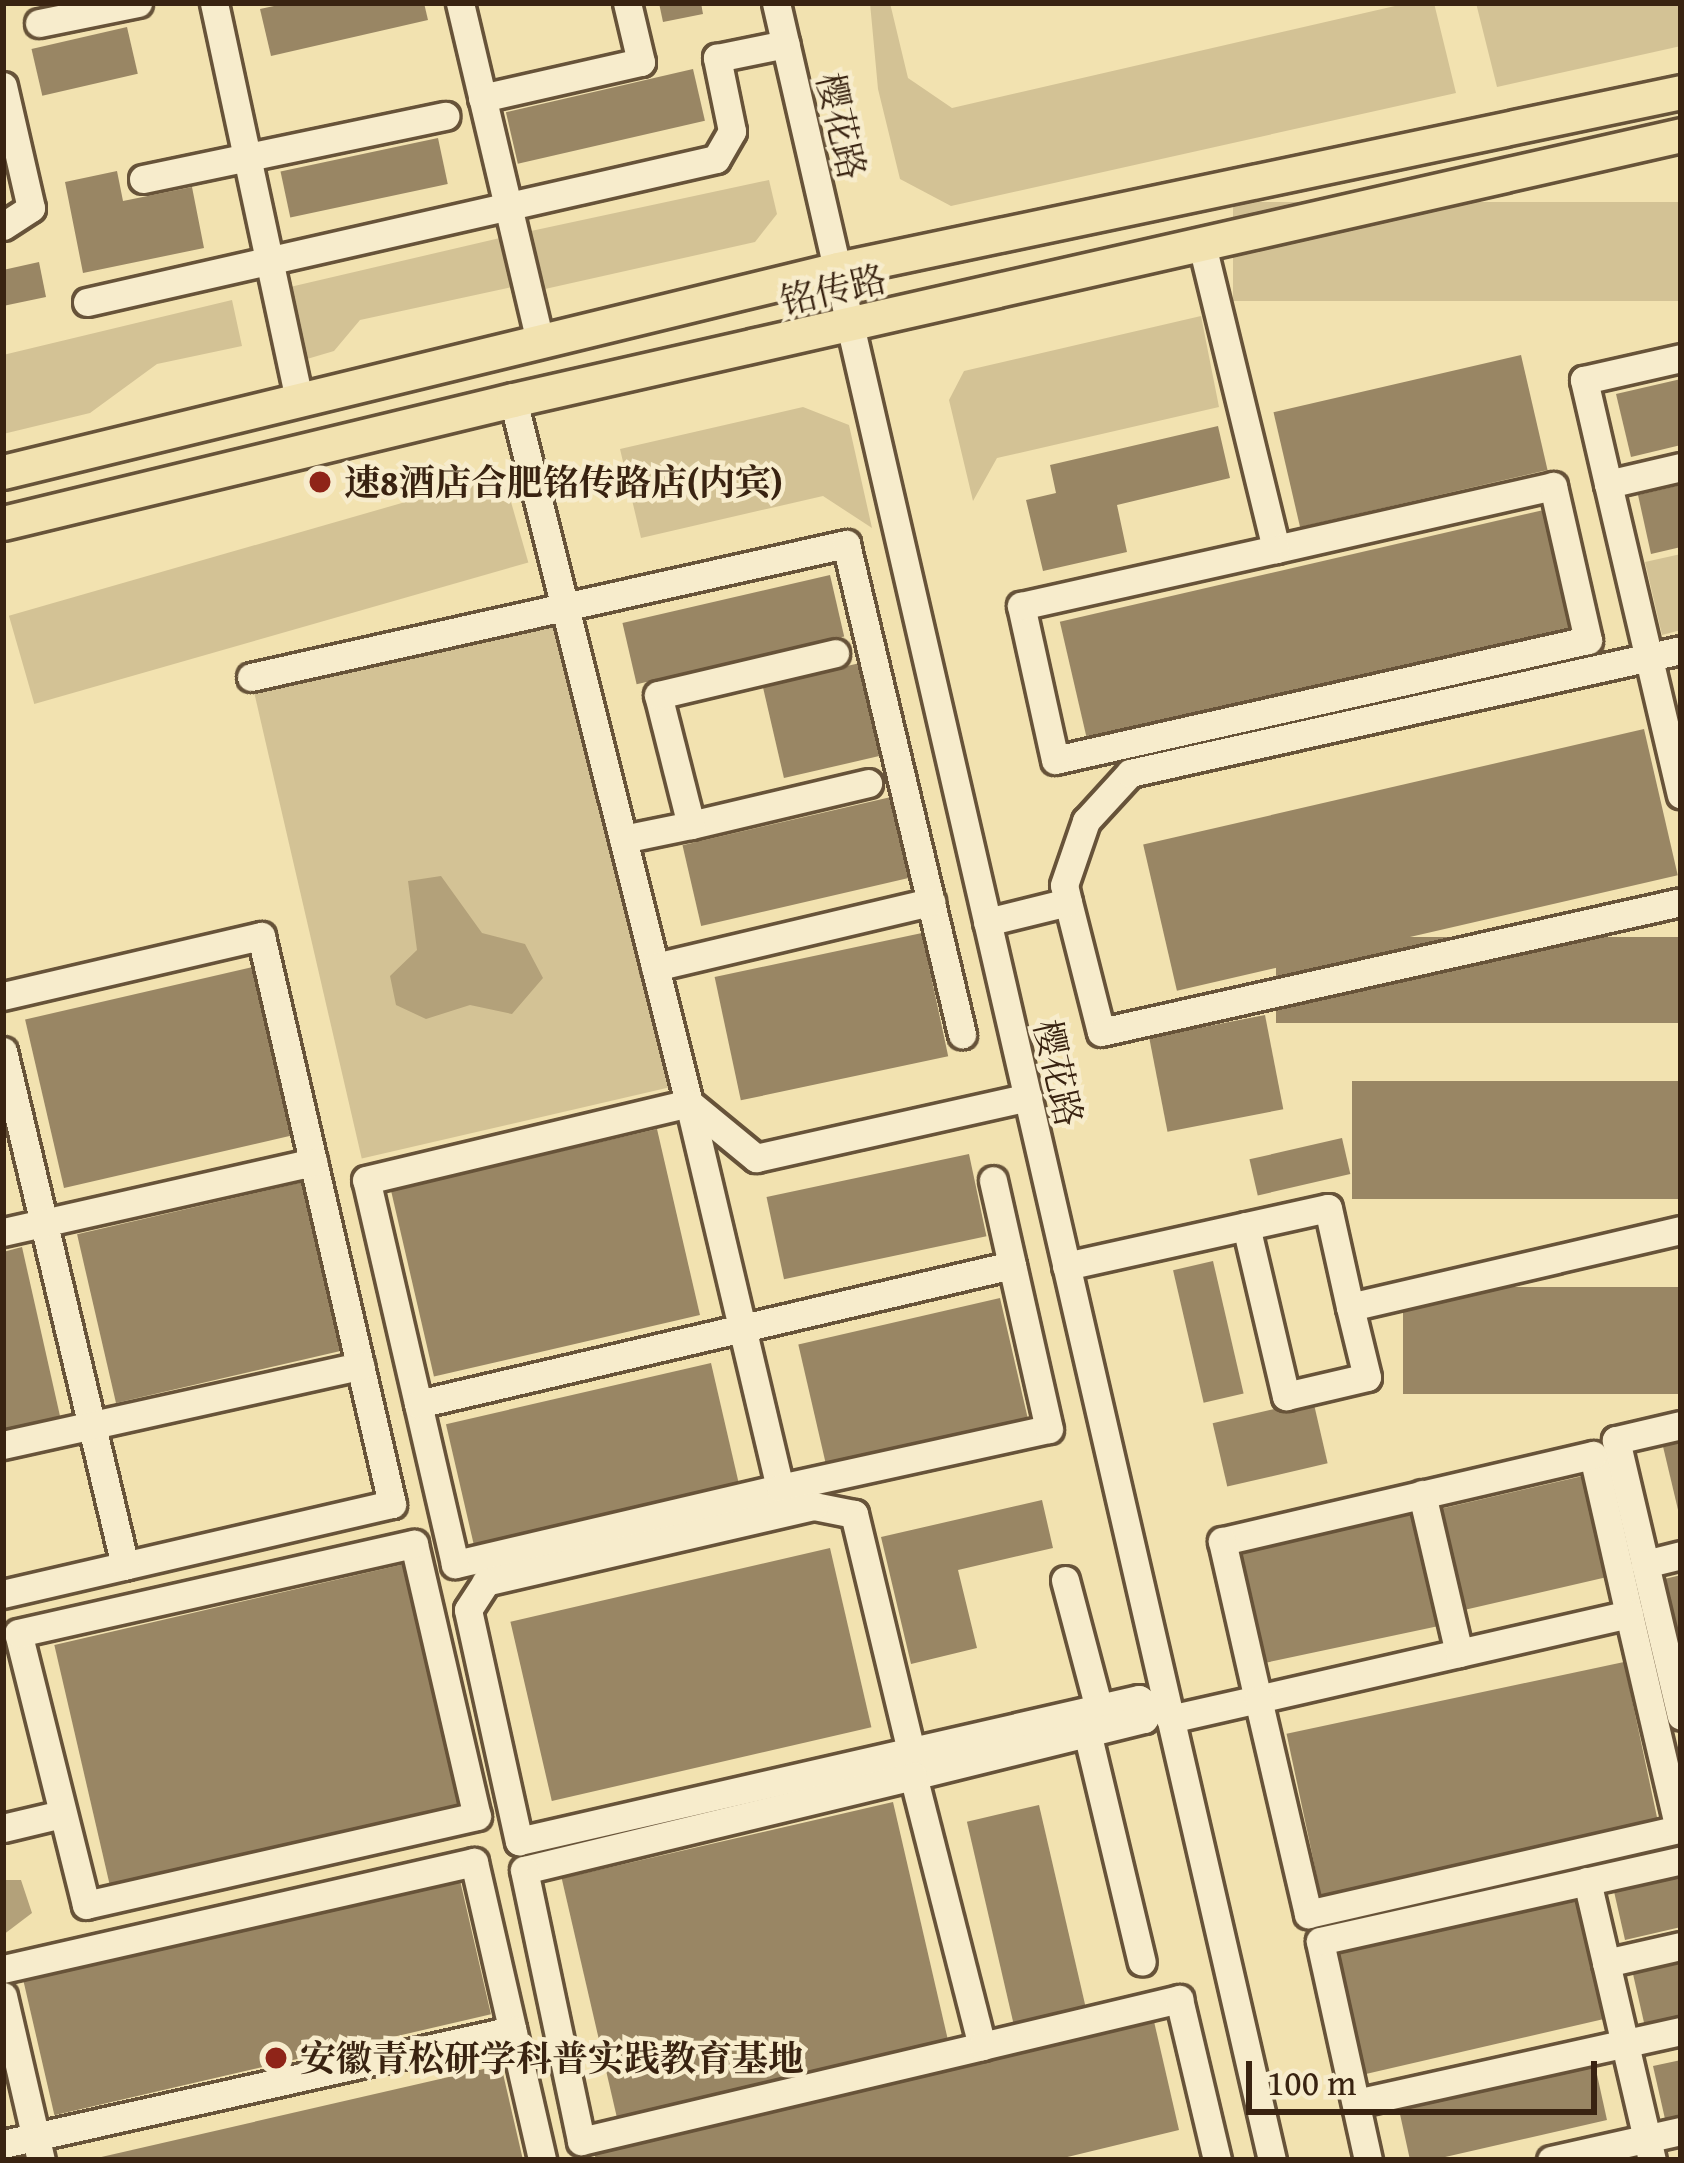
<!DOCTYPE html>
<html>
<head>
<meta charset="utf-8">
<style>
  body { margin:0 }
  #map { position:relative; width:1684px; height:2163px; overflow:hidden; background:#f2e2b0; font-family:"Gentium Book Plus","Noto Serif SC",serif }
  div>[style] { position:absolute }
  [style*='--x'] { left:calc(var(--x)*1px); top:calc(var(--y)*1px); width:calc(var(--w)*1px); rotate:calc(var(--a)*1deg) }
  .green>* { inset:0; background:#d3c295; transform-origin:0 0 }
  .water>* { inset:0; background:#b3a17a }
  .building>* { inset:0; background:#998664; transform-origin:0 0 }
  .roads { filter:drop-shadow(3px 0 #675339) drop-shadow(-3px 0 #675339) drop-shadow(0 3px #675339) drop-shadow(0 -3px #675339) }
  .minor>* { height:27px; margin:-13.5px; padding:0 13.5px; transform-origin:13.5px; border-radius:13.5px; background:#f7eccc }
  .major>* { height:33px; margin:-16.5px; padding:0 16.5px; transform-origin:16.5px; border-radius:16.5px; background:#f2e2b0 }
  .dots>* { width:33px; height:33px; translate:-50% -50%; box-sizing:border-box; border:6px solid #f7eccc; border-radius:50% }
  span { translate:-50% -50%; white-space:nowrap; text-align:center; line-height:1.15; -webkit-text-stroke:9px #f7eccc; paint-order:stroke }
  .street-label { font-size:36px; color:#392311 }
  .poi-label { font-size:36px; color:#392311; font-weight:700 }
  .left { translate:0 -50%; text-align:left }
  .frame { position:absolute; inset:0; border:6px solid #392311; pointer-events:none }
  .scale { position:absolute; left:1246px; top:2061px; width:351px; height:54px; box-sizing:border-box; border:6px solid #392311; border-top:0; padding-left:15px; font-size:36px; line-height:42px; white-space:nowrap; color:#392311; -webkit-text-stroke:9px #f7eccc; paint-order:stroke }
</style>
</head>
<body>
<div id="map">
  <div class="green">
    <div style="clip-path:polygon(870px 3px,890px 3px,908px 78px,952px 108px,1408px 3px,1434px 3px,1456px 93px,951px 206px,900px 179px,878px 89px)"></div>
    <div style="clip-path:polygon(1476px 3px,1681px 3px,1681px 46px,1497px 87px)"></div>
    <div style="clip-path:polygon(769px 180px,777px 214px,755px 242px,545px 289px,531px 231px)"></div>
    <div style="left:1681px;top:202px;width:99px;height:448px;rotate:90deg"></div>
    <div style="clip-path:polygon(500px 238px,512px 287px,360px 320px,334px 351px,307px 359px,290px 287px)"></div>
    <div style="clip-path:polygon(232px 300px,242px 346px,157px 364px,90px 413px,3px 434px,3px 355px)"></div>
    <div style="clip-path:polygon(1201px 316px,1219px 407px,997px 458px,973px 501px,949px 400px,964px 371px)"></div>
    <div style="clip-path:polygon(803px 407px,849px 425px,872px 528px,823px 496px,641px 538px,620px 449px)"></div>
    <div style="left:503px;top:474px;width:92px;height:514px;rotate:74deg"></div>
    <div style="clip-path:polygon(1681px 554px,1681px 630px,1662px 635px,1645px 562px)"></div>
    <div style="left:560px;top:617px;width:483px;height:315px;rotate:77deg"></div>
  </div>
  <div class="water">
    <div style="clip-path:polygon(441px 876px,482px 933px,525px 944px,543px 978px,512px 1014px,470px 1005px,426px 1019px,396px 1005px,390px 976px,417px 950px,408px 881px)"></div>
    <div style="clip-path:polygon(3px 1880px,21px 1880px,32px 1913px,3px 1935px)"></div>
  </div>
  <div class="building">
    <div style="clip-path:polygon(288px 3px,424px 3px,428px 20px,271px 56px,260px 9px)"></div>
    <div style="clip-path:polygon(659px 3px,701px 3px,703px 14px,663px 22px)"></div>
    <div style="left:127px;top:27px;width:48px;height:98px;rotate:77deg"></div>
    <div style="left:693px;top:69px;width:53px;height:192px;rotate:77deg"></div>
    <div style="left:438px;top:138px;width:47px;height:161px;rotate:78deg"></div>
    <div style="clip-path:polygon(117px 171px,123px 201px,192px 187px,204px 248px,83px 273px,65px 182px)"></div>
    <div style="clip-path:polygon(39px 262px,46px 297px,3px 306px,3px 270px)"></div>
    <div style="left:1521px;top:355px;width:118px;height:254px;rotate:77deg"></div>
    <div style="clip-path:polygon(1681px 379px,1681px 445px,1631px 457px,1616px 394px)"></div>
    <div style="clip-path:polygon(1218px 426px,1230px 478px,1117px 505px,1127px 552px,1043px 571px,1026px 500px,1056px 493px,1050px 465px)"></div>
    <div style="clip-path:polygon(1681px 485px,1681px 547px,1651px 554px,1638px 495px)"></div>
    <div style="left:1548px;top:509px;width:127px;height:501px;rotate:77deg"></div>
    <div style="left:830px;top:575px;width:63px;height:213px;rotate:77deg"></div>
    <div style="left:860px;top:663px;width:95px;height:100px;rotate:77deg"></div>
    <div style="left:1644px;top:729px;width:150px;height:514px;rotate:77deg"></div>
    <div style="left:891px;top:797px;width:83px;height:214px;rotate:77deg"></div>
    <div style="left:922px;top:933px;width:126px;height:212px;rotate:78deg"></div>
    <div style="left:1681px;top:937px;width:86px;height:405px;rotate:90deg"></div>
    <div style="left:257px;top:966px;width:173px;height:238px;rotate:77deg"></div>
    <div style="left:1265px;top:1015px;width:96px;height:118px;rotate:79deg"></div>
    <div style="left:1681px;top:1081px;width:118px;height:329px;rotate:90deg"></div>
    <div style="left:657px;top:1129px;width:191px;height:273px;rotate:77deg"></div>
    <div style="left:1342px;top:1138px;width:37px;height:95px;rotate:77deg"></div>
    <div style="left:969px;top:1154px;width:84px;height:207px;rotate:78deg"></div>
    <div style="left:308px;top:1181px;width:173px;height:237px;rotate:77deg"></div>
    <div style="clip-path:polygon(22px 1247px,60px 1416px,3px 1429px,3px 1252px)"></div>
    <div style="left:1213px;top:1261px;width:136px;height:41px;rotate:77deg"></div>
    <div style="left:1681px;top:1287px;width:107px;height:278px;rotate:90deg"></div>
    <div style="left:1000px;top:1298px;width:123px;height:207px;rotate:77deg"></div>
    <div style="left:711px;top:1363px;width:125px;height:272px;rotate:77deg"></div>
    <div style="left:1313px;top:1400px;width:65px;height:103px;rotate:77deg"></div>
    <div style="clip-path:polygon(1681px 1433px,1681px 1514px,1679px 1514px,1661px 1438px)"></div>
    <div style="left:1587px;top:1475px;width:104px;height:149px;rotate:77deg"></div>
    <div style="clip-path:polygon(1042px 1500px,1053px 1548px,958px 1570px,977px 1648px,911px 1664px,881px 1537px)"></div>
    <div style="left:1417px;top:1512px;width:116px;height:187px;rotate:78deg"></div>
    <div style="left:830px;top:1548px;width:184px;height:328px;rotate:77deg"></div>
    <div style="left:409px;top:1563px;width:250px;height:364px;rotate:77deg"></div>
    <div style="clip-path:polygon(1681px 1575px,1681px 1679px,1656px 1581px)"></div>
    <div style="left:1624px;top:1662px;width:173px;height:345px;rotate:78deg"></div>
    <div style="left:893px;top:1802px;width:252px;height:340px;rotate:77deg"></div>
    <div style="left:1039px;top:1805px;width:213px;height:74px;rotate:77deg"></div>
    <div style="clip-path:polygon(1681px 1872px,1681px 1927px,1625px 1940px,1613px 1887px)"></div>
    <div style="left:459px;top:1876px;width:142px;height:448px;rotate:77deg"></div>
    <div style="left:1581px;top:1895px;width:126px;height:251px;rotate:77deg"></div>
    <div style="clip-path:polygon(1681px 1963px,1681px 2019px,1645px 2027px,1633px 1974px)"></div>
    <div style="clip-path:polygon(1153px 2017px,1179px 2130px,1055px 2160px,596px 2160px,593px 2148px)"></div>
    <div style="clip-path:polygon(1681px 2060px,1681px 2115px,1665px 2119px,1653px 2066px)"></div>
    <div style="clip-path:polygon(1594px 2061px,1607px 2120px,1432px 2160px,1410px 2160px,1398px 2105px)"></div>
    <div style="clip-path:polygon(501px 2065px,523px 2160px,97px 2160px,97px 2158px)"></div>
  </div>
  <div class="roads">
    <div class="minor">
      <div style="--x:214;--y:3;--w:406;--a:77.9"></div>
      <div style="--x:460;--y:3;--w:348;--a:76.7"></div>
      <div style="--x:776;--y:3;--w:2213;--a:77.05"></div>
      <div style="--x:39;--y:23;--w:101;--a:-11.4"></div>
      <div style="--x:3;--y:86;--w:125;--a:77.1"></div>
      <div style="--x:31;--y:208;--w:33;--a:147"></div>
      <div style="--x:482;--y:98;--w:163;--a:-12.8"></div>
      <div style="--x:641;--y:62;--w:61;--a:-103.3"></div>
      <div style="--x:143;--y:179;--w:309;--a:-11.8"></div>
      <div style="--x:1202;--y:245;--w:313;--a:76.3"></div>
      <div style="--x:1276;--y:549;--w:284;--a:-12.8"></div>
      <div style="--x:1553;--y:486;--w:158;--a:77.2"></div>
      <div style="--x:1588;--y:640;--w:546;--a:167.31"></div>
      <div style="--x:1055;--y:760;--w:158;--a:-102.4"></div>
      <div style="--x:1021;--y:606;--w:261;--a:-12.6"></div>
      <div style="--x:87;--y:302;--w:645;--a:-12.81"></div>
      <div style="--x:716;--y:159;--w:32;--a:-60"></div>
      <div style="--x:732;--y:131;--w:75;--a:-101.6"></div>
      <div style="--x:717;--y:58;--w:70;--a:-11.5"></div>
      <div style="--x:513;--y:400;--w:725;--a:75.94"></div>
      <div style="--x:689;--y:1103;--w:396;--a:76.7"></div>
      <div style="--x:780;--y:1488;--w:334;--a:166.8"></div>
      <div style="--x:455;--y:1564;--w:394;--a:-103"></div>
      <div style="--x:366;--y:1180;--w:332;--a:-13.4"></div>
      <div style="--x:689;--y:1103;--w:87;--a:39.4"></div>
      <div style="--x:756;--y:1158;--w:279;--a:-12.6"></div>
      <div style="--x:1681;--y:467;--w:75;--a:166.9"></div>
      <div style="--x:1608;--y:484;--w:319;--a:76.8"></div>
      <div style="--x:1608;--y:484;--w:107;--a:-103"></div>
      <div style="--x:1584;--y:380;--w:99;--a:-12.8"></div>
      <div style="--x:251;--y:677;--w:610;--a:-12.6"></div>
      <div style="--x:846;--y:544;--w:504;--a:76.68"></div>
      <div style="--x:691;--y:825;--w:182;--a:-13.3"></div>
      <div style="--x:623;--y:839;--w:69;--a:-11.6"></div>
      <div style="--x:691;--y:825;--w:134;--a:-104.2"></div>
      <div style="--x:658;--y:695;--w:182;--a:-13.3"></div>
      <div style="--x:1068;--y:902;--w:134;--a:75.8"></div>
      <div style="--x:1101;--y:1032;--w:594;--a:-12.63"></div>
      <div style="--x:987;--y:922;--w:83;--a:-13.9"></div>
      <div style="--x:1068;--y:902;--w:17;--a:-103"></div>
      <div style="--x:1064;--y:885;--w:68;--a:-71"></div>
      <div style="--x:1086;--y:821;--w:65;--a:-47.5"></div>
      <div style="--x:1130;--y:773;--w:565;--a:-12.58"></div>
      <div style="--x:655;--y:967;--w:284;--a:-13.3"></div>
      <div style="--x:3;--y:996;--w:265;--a:-13.1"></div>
      <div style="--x:261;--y:936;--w:583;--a:77.01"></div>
      <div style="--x:392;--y:1504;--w:399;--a:167"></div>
      <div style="--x:3;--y:1051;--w:529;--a:76.67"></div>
      <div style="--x:1246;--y:1226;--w:175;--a:76.8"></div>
      <div style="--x:1286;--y:1396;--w:83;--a:-13.2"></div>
      <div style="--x:1367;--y:1377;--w:72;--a:-103.7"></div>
      <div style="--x:3;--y:1232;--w:318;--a:-12.7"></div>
      <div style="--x:1066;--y:1266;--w:268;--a:-12.5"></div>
      <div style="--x:1328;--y:1208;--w:101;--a:77.5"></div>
      <div style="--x:1350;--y:1307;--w:340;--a:-13.1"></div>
      <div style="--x:418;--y:1404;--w:610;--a:-13.17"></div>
      <div style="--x:1681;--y:1425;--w:67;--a:167"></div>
      <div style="--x:1616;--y:1440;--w:127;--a:76.8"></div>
      <div style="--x:1645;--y:1564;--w:37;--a:-14"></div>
      <div style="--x:3;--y:1445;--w:366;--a:-12.5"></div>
      <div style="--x:780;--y:1488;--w:275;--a:-12.4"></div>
      <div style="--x:1049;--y:1429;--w:255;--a:-102.7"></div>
      <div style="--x:1422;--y:1494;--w:163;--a:76.9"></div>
      <div style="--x:414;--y:1544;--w:279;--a:77"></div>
      <div style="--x:477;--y:1816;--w:401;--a:167.2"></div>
      <div style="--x:86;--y:1905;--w:280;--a:-104"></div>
      <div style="--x:18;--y:1633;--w:406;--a:-12.7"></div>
      <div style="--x:1645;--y:1564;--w:156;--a:76.7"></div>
      <div style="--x:1065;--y:1580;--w:133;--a:75.2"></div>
      <div style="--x:1170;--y:1719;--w:90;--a:-12.8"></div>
      <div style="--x:1258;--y:1699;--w:206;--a:-12.9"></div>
      <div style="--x:1459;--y:1653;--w:174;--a:-12.9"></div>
      <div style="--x:1629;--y:1614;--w:163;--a:-102.8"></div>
      <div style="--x:1593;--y:1455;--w:381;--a:166.9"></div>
      <div style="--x:1222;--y:1541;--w:162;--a:77.2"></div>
      <div style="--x:1258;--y:1699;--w:221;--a:76.9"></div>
      <div style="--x:1308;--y:1914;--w:381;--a:-12.9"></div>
      <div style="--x:1679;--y:1829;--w:221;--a:-103.1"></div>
      <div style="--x:1087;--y:1732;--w:236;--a:76.6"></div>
      <div style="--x:911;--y:1751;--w:244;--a:-103.5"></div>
      <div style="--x:854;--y:1514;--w:41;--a:-168.7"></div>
      <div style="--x:814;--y:1506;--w:337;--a:167"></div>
      <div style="--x:486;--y:1582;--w:33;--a:123"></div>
      <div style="--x:468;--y:1610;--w:237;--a:77.6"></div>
      <div style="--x:519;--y:1841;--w:636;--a:-12.9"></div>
      <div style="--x:1139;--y:1699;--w:15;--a:37"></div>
      <div style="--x:913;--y:1776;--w:238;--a:-13.9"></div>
      <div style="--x:1144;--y:1719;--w:13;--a:-58"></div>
      <div style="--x:1151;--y:1708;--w:15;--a:-16"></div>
      <div style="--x:3;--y:1828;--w:61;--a:-13.3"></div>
      <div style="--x:1587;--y:1881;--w:286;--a:76.9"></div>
      <div style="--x:1606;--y:1963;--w:77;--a:-12.8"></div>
      <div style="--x:3;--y:1969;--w:483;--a:-12.8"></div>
      <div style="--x:474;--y:1862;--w:306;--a:77.1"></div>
      <div style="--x:3;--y:1996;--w:168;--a:77"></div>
      <div style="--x:982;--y:2046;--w:279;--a:-104.3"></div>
      <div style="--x:913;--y:1776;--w:400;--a:166.4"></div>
      <div style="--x:524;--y:1870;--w:277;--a:78.1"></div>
      <div style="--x:581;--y:2141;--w:412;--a:-13.3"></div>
      <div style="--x:982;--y:2046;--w:203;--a:-13.4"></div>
      <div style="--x:1179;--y:1999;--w:165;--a:76.7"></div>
      <div style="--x:1356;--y:2103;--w:333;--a:-12.5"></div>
      <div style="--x:3;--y:2144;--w:522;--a:-12.62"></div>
      <div style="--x:1368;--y:2160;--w:224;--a:-102.4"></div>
      <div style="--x:1320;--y:1941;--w:370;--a:-12.6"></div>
      <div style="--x:1551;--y:2160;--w:133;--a:-12.6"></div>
    </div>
    <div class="major">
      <div style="--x:3;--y:472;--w:859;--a:-13.66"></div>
      <div style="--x:838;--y:269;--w:861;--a:-11.86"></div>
      <div style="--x:3;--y:523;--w:525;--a:-13.56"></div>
      <div style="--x:513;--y:400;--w:1198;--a:-12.78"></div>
    </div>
  </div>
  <div class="dots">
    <div style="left:320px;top:482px;background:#8f2418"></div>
    <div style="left:276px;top:2058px;background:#8f2418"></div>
  </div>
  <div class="street-label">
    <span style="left:842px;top:126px;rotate:77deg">樱花路</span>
    <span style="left:833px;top:289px;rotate:-13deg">铭传路</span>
    <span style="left:1059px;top:1073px;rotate:77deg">樱花路</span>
  </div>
  <div class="poi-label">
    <span class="left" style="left:344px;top:482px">速8酒店合肥铭传路店(内宾)</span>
    <span class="left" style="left:300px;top:2058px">安徽青松研学科普实践教育基地</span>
  </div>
  <div class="frame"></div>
  <div class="scale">100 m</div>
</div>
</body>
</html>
